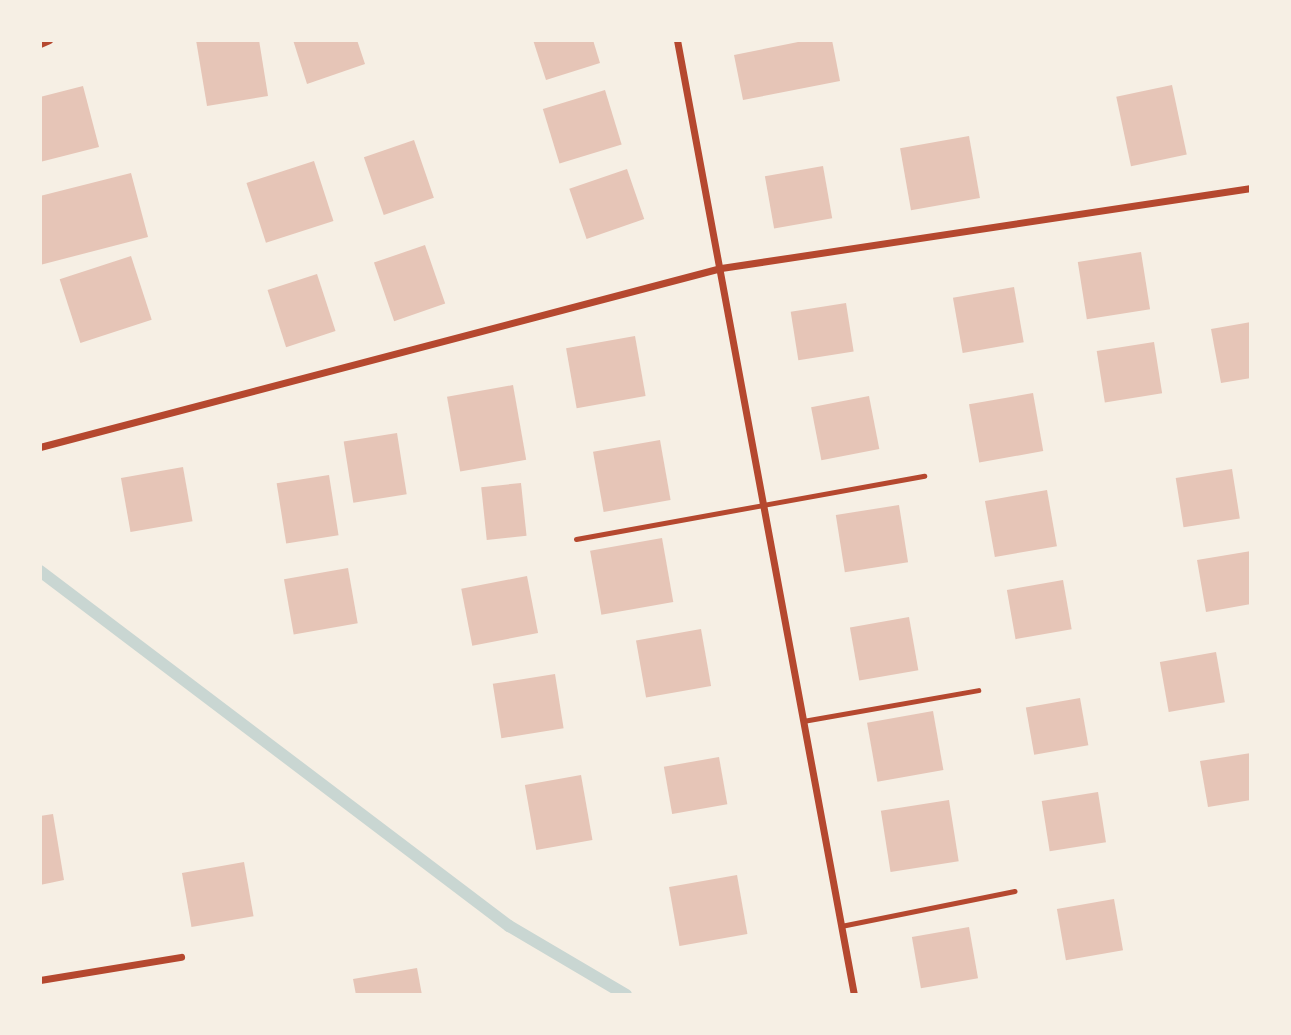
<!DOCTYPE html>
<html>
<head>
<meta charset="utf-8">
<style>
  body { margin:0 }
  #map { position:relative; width:1291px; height:1035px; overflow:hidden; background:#f6efe4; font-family:"Golos Text",sans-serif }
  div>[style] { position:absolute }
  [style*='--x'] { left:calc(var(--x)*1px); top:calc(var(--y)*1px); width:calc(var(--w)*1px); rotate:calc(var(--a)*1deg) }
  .stream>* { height:12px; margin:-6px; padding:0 6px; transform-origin:6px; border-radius:6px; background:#c9d6d2 }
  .building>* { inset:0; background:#e6c5b7; transform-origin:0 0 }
  .service>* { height:5px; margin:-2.5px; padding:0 2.5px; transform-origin:2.5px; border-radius:2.5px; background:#b5482f }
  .minor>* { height:7px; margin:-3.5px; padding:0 3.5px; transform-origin:3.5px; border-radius:3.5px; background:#b5482f }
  span { translate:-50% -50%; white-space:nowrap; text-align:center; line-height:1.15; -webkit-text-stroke:7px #f6efe4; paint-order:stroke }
  .frame { position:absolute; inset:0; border:42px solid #f6efe4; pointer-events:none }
</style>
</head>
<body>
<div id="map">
  <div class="stream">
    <div style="--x:40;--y:571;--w:588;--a:37.12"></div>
    <div style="--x:509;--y:926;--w:136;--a:30.5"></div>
  </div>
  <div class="building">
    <div style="clip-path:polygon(196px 40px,259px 40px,268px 96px,207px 106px)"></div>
    <div style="clip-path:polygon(293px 40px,357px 40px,365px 64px,307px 84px)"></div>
    <div style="clip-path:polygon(533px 40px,593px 40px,600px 63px,546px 80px)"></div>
    <div style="clip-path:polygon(808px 40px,832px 40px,840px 81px,743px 100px,734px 55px)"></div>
    <div style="left:1172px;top:85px;width:71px;height:57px;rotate:78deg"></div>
    <div style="clip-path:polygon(83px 86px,99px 147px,40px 162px,40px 97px)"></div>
    <div style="left:605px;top:90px;width:57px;height:65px;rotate:73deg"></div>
    <div style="left:969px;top:136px;width:63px;height:70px;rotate:80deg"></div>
    <div style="left:414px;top:140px;width:61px;height:53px;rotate:71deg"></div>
    <div style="left:314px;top:161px;width:63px;height:71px;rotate:72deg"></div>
    <div style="left:823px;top:166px;width:53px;height:59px;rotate:80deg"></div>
    <div style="left:627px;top:169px;width:53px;height:61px;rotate:71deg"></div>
    <div style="clip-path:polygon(131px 173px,148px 237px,40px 265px,40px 196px)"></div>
    <div style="left:425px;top:245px;width:62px;height:54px;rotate:71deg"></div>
    <div style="left:1141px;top:252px;width:58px;height:64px;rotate:81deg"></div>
    <div style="left:131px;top:256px;width:67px;height:75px;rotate:72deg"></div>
    <div style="left:317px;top:274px;width:60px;height:52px;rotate:72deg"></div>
    <div style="left:1014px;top:287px;width:56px;height:62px;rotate:80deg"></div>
    <div style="left:846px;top:303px;width:49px;height:56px;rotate:81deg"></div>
    <div style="clip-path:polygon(1251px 322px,1251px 378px,1221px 383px,1211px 329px)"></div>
    <div style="left:635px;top:336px;width:61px;height:70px;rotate:80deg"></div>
    <div style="left:1154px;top:342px;width:52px;height:58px;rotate:81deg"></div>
    <div style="left:513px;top:385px;width:76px;height:67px;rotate:80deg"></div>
    <div style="left:1033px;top:393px;width:59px;height:65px;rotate:80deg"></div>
    <div style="left:869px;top:396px;width:54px;height:59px;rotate:79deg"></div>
    <div style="left:397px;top:433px;width:62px;height:54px;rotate:81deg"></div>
    <div style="left:660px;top:440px;width:61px;height:68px;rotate:80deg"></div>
    <div style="left:183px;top:467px;width:55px;height:63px;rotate:80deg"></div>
    <div style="left:1232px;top:469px;width:50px;height:57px;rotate:81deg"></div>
    <div style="left:329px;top:475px;width:61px;height:53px;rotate:81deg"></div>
    <div style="left:521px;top:483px;width:53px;height:40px;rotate:84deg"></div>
    <div style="left:1047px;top:490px;width:57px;height:63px;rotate:80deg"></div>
    <div style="left:899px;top:505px;width:58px;height:64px;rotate:81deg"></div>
    <div style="left:662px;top:538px;width:65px;height:73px;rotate:80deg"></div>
    <div style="clip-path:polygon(1251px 551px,1251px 604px,1206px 612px,1197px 560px)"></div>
    <div style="left:348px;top:568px;width:56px;height:65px;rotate:80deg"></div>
    <div style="left:527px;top:576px;width:58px;height:67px;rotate:79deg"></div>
    <div style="left:1063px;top:580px;width:50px;height:57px;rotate:80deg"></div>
    <div style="left:909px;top:617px;width:54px;height:60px;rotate:80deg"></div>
    <div style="left:701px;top:629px;width:58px;height:66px;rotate:80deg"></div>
    <div style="left:1216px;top:652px;width:51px;height:57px;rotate:80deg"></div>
    <div style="left:555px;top:674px;width:55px;height:63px;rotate:81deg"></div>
    <div style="left:1080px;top:698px;width:48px;height:55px;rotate:80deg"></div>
    <div style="left:933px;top:711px;width:60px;height:67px;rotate:80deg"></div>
    <div style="clip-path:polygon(1251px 753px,1251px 800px,1208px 807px,1200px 761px)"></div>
    <div style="left:719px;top:757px;width:48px;height:56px;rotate:80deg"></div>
    <div style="left:581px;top:775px;width:66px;height:57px;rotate:80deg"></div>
    <div style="left:1098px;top:792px;width:51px;height:57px;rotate:81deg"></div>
    <div style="left:949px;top:800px;width:62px;height:69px;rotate:81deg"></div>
    <div style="clip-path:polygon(53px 814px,64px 880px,40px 885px,40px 816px)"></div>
    <div style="left:244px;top:862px;width:55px;height:63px;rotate:80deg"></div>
    <div style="left:737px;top:875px;width:60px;height:69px;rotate:80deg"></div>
    <div style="left:1114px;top:899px;width:52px;height:58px;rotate:80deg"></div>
    <div style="left:969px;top:927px;width:52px;height:58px;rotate:80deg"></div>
    <div style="clip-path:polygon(417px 968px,422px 995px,356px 995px,353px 979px)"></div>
  </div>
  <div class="service">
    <div style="--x:576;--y:539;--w:354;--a:-10.3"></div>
    <div style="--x:803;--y:721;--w:178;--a:-10"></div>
    <div style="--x:841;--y:926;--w:177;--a:-11.4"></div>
  </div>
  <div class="minor">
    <div style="--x:677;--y:40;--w:971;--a:79.5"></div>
    <div style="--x:40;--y:44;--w:10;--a:-24"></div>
    <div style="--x:40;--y:447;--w:704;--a:-14.73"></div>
    <div style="--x:721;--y:268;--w:536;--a:-8.58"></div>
    <div style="--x:40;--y:980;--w:143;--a:-9.3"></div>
  </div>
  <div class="frame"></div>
</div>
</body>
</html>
